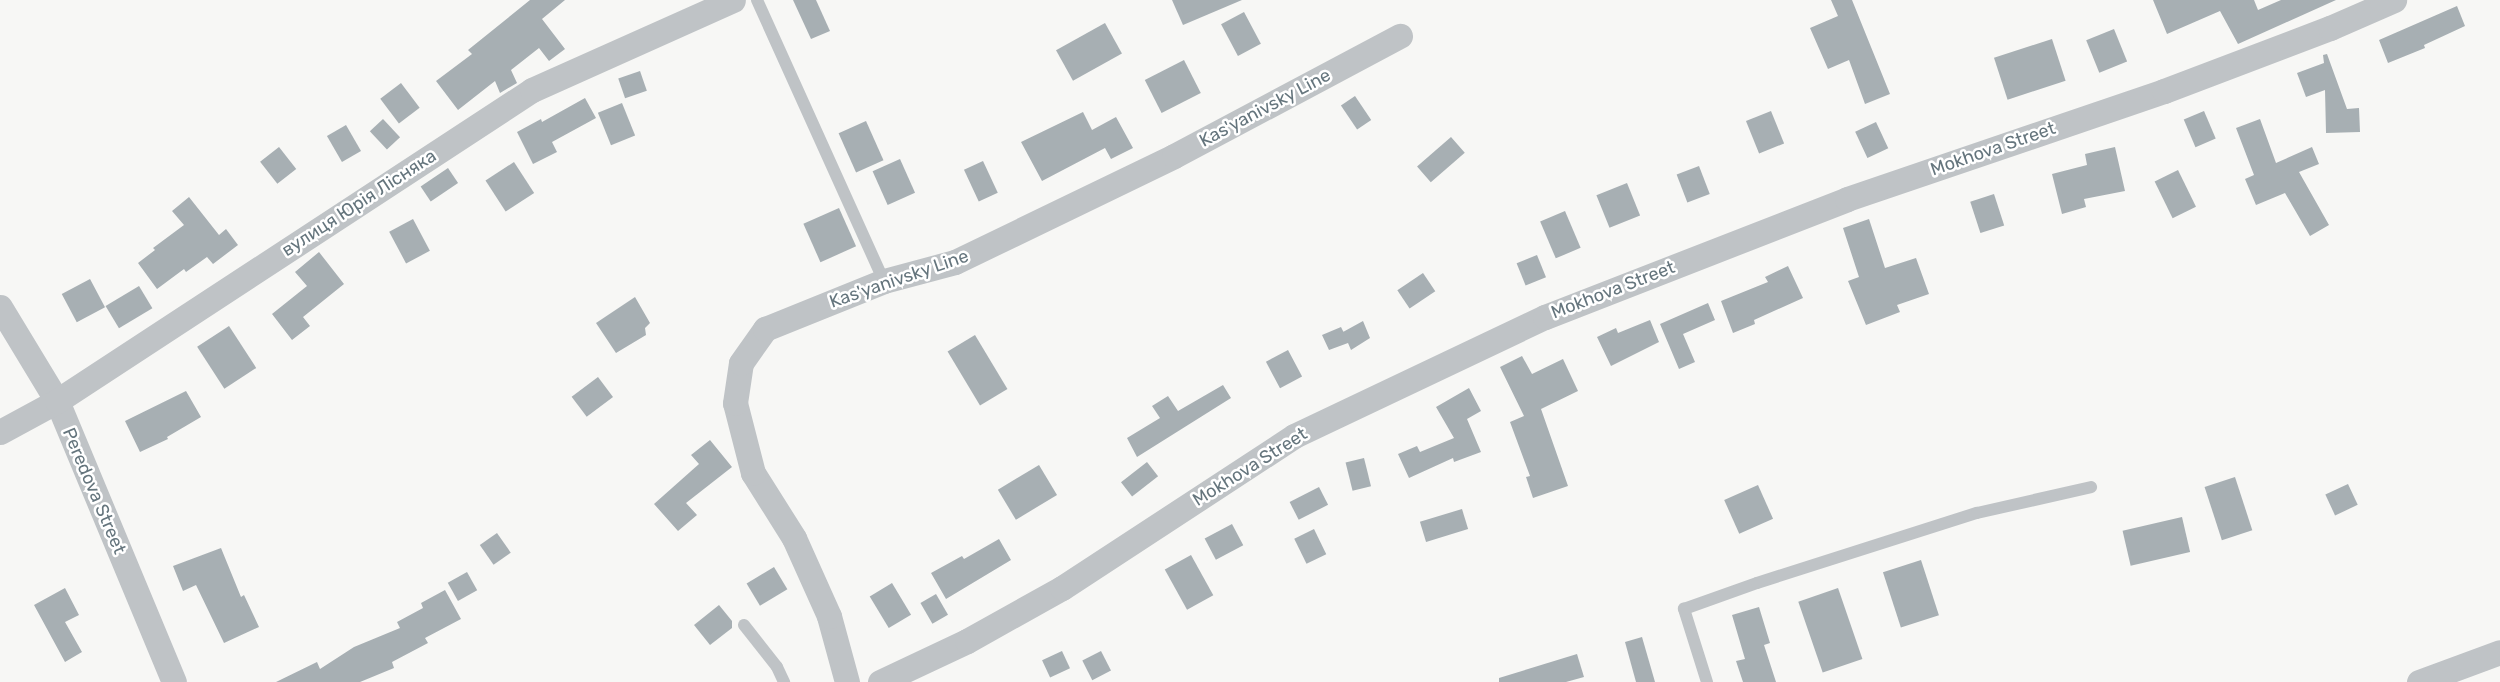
<!DOCTYPE html>
<html>
<head>
<meta charset="utf-8">
<style>
  body { margin:0 }
  #map { position:relative; width:2500px; height:682px; overflow:hidden; background:#f7f7f5; font-family:Rubik,sans-serif }
  div>[style] { position:absolute }
  [style*='--x'] { left:calc(var(--x)*1px); top:calc(var(--y)*1px); width:calc(var(--w)*1px); rotate:calc(var(--a)*1deg) }
  .building>* { inset:0; background:#a7afb3; transform-origin:0 0 }
  .service>* { height:12px; margin:-6px; padding:0 6px; transform-origin:6px; border-radius:6px; background:#bfc3c6 }
  .minor>* { height:25px; margin:-12.5px; padding:0 12.5px; transform-origin:12.5px; border-radius:12.5px; background:#bfc3c6 }
  span { translate:-50% -50%; white-space:nowrap; text-align:center; line-height:1.15; -webkit-text-stroke:5px #fff; paint-order:stroke }
  .street-label { font-size:18px; color:#65757d }
</style>
</head>
<body>
<div id="map">
  <div class="building">
    <div style="clip-path:polygon(530px 0,565px 0,542px 19px,565px 49px,549px 61px,539px 48px,511px 70px,517px 83px,500px 93px,495px 81px,458px 110px,436px 81px,472px 54px,468px 50px)"></div>
    <div style="clip-path:polygon(793px 0,816px 0,830px 31px,811px 39px)"></div>
    <div style="clip-path:polygon(1172px 0,1242px 0,1183px 25px)"></div>
    <div style="clip-path:polygon(1831px 0,1852px 0,1890px 94px,1865px 104px,1849px 60px,1828px 69px,1810px 28px,1838px 16px)"></div>
    <div style="clip-path:polygon(2153px 0,2254px 0,2258px 10px,2281px 0,2336px 0,2238px 44px,2220px 11px,2167px 34px)"></div>
    <div style="clip-path:polygon(2457px 6px,2465px 26px,2424px 45px,2425px 48px,2388px 63px,2379px 40px)"></div>
    <div style="left:1244px;top:12px;width:36px;height:26px;rotate:62deg"></div>
    <div style="left:1105px;top:23px;width:35px;height:56px;rotate:61deg"></div>
    <div style="left:2114px;top:29px;width:35px;height:30px;rotate:68deg"></div>
    <div style="left:2052px;top:39px;width:44px;height:61px;rotate:72deg"></div>
    <div style="clip-path:polygon(2327px 54px,2347px 109px,2359px 108px,2360px 132px,2326px 133px,2325px 90px,2306px 97px,2297px 73px,2324px 63px,2323px 55px)"></div>
    <div style="left:1184px;top:60px;width:37px;height:44px;rotate:63deg"></div>
    <div style="left:640px;top:71px;width:21px;height:23px;rotate:71deg"></div>
    <div style="left:401px;top:83px;width:31px;height:26px;rotate:53deg"></div>
    <div style="left:1355px;top:96px;width:29px;height:17px;rotate:56deg"></div>
    <div style="clip-path:polygon(585px 98px,596px 118px,552px 142px,557px 152px,533px 164px,517px 132px,541px 119px,542px 122px)"></div>
    <div style="left:622px;top:103px;width:35px;height:26px;rotate:68deg"></div>
    <div style="left:1771px;top:111px;width:35px;height:27px;rotate:68deg"></div>
    <div style="left:2204px;top:111px;width:30px;height:22px;rotate:67deg"></div>
    <div style="clip-path:polygon(1083px 112px,1092px 130px,1116px 117px,1133px 148px,1111px 159px,1105px 148px,1042px 181px,1021px 142px)"></div>
    <div style="left:383px;top:119px;width:25px;height:18px;rotate:47deg"></div>
    <div style="clip-path:polygon(2260px 119px,2276px 163px,2312px 147px,2319px 164px,2299px 172px,2329px 225px,2310px 236px,2285px 193px,2256px 205px,2245px 179px,2254px 175px,2236px 128px)"></div>
    <div style="left:866px;top:121px;width:43px;height:30px;rotate:66deg"></div>
    <div style="left:1876px;top:122px;width:29px;height:23px;rotate:65deg"></div>
    <div style="left:346px;top:125px;width:30px;height:22px;rotate:60deg"></div>
    <div style="left:1451px;top:137px;width:21px;height:45px;rotate:49deg"></div>
    <div style="left:279px;top:147px;width:28px;height:24px;rotate:52deg"></div>
    <div style="clip-path:polygon(2115px 147px,2125px 191px,2084px 199px,2086px 207px,2062px 214px,2052px 174px,2087px 165px,2085px 154px)"></div>
    <div style="left:900px;top:159px;width:37px;height:30px;rotate:66deg"></div>
    <div style="left:983px;top:161px;width:35px;height:21px;rotate:65deg"></div>
    <div style="left:514px;top:162px;width:37px;height:34px;rotate:57deg"></div>
    <div style="left:1699px;top:166px;width:30px;height:24px;rotate:69deg"></div>
    <div style="left:448px;top:168px;width:18px;height:33px;rotate:56deg"></div>
    <div style="left:2178px;top:170px;width:41px;height:26px;rotate:64deg"></div>
    <div style="left:1627px;top:183px;width:35px;height:33px;rotate:68deg"></div>
    <div style="left:1994px;top:194px;width:33px;height:25px;rotate:72deg"></div>
    <div style="clip-path:polygon(189px 197px,219px 235px,226px 229px,238px 245px,213px 264px,207px 257px,186px 272px,184px 269px,157px 289px,138px 263px,155px 250px,153px 248px,184px 225px,172px 211px)"></div>
    <div style="left:839px;top:208px;width:42px;height:39px;rotate:66deg"></div>
    <div style="left:1565px;top:211px;width:40px;height:27px;rotate:67deg"></div>
    <div style="left:413px;top:219px;width:36px;height:27px;rotate:62deg"></div>
    <div style="clip-path:polygon(1869px 219px,1885px 268px,1916px 258px,1929px 294px,1897px 305px,1900px 312px,1866px 325px,1848px 281px,1859px 277px,1843px 228px)"></div>
    <div style="clip-path:polygon(319px 252px,344px 284px,303px 317px,310px 326px,292px 340px,272px 314px,307px 286px,295px 272px)"></div>
    <div style="left:1537px;top:255px;width:24px;height:22px;rotate:68deg"></div>
    <div style="clip-path:polygon(1788px 266px,1803px 298px,1754px 320px,1755px 324px,1733px 333px,1721px 301px,1768px 282px,1765px 277px)"></div>
    <div style="left:1423px;top:273px;width:22px;height:31px;rotate:56deg"></div>
    <div style="left:90px;top:279px;width:32px;height:32px;rotate:62deg"></div>
    <div style="left:139px;top:286px;width:26px;height:39px;rotate:59deg"></div>
    <div style="clip-path:polygon(635px 297px,650px 323px,645px 328px,646px 335px,616px 353px,596px 323px)"></div>
    <div style="clip-path:polygon(1708px 303px,1715px 320px,1683px 334px,1695px 362px,1679px 369px,1660px 324px)"></div>
    <div style="clip-path:polygon(1650px 320px,1659px 342px,1611px 366px,1597px 337px,1616px 328px,1618px 333px)"></div>
    <div style="clip-path:polygon(1363px 321px,1370px 338px,1351px 350px,1348px 343px,1329px 350px,1322px 335px,1341px 327px,1346px 337px,1343px 332px)"></div>
    <div style="left:229px;top:326px;width:50px;height:38px;rotate:57deg"></div>
    <div style="left:975px;top:335px;width:63px;height:32px;rotate:59deg"></div>
    <div style="left:1288px;top:350px;width:30px;height:25px;rotate:62deg"></div>
    <div style="clip-path:polygon(1522px 356px,1532px 374px,1563px 359px,1578px 391px,1541px 409px,1568px 486px,1533px 498px,1526px 477px,1530px 476px,1510px 422px,1524px 416px,1500px 367px)"></div>
    <div style="left:598px;top:377px;width:25px;height:33px;rotate:53deg"></div>
    <div style="clip-path:polygon(1223px 385px,1231px 398px,1137px 457px,1127px 438px,1160px 418px,1152px 406px,1168px 396px,1178px 411px)"></div>
    <div style="clip-path:polygon(1469px 388px,1481px 411px,1467px 419px,1481px 452px,1454px 462px,1453px 458px,1409px 478px,1398px 454px,1417px 446px,1420px 452px,1454px 438px,1436px 407px)"></div>
    <div style="clip-path:polygon(186px 391px,201px 417px,167px 437px,168px 439px,140px 452px,125px 421px)"></div>
    <div style="clip-path:polygon(710px 440px,732px 467px,686px 503px,697px 515px,678px 531px,654px 504px,699px 464px,691px 455px)"></div>
    <div style="left:1364px;top:458px;width:29px;height:19px;rotate:76deg"></div>
    <div style="left:1147px;top:462px;width:18px;height:33px;rotate:52deg"></div>
    <div style="left:1039px;top:465px;width:35px;height:48px;rotate:59deg"></div>
    <div style="left:2235px;top:477px;width:56px;height:32px;rotate:72deg"></div>
    <div style="left:2348px;top:484px;width:23px;height:25px;rotate:65deg"></div>
    <div style="left:1758px;top:485px;width:37px;height:37px;rotate:66deg"></div>
    <div style="left:1319px;top:487px;width:20px;height:33px;rotate:63deg"></div>
    <div style="left:1462px;top:509px;width:21px;height:44px;rotate:73deg"></div>
    <div style="left:2182px;top:517px;width:36px;height:61px;rotate:77deg"></div>
    <div style="left:1232px;top:524px;width:24px;height:31px;rotate:62deg"></div>
    <div style="left:1314px;top:529px;width:28px;height:22px;rotate:64deg"></div>
    <div style="left:497px;top:533px;width:24px;height:21px;rotate:55deg"></div>
    <div style="clip-path:polygon(999px 539px,1011px 560px,946px 599px,931px 573px,962px 556px,964px 559px)"></div>
    <div style="clip-path:polygon(221px 548px,241px 597px,244px 595px,259px 627px,224px 643px,196px 585px,183px 591px,173px 566px)"></div>
    <div style="left:1191px;top:555px;width:46px;height:30px;rotate:61deg"></div>
    <div style="left:1921px;top:560px;width:58px;height:40px;rotate:72deg"></div>
    <div style="left:774px;top:567px;width:26px;height:32px;rotate:59deg"></div>
    <div style="left:467px;top:572px;width:21px;height:22px;rotate:61deg"></div>
    <div style="left:892px;top:583px;width:37px;height:26px;rotate:59deg"></div>
    <div style="clip-path:polygon(65px 588px,79px 615px,65px 622px,82px 652px,65px 662px,34px 605px)"></div>
    <div style="left:1838px;top:588px;width:75px;height:42px;rotate:71deg"></div>
    <div style="clip-path:polygon(445px 590px,461px 619px,425px 638px,428px 643px,392px 662px,394px 668px,360px 682px,276px 682px,317px 662px,320px 669px,354px 647px,400px 628px,397px 622px,423px 608px,421px 603px)"></div>
    <div style="left:936px;top:594px;width:24px;height:18px;rotate:60deg"></div>
    <div style="clip-path:polygon(719px 605px,732px 621px,732px 628px,710px 645px,694px 625px)"></div>
    <div style="clip-path:polygon(1759px 607px,1770px 643px,1764px 645px,1776px 682px,1743px 682px,1736px 661px,1745px 659px,1732px 615px)"></div>
    <div style="clip-path:polygon(1642px 637px,1655px 682px,1636px 682px,1625px 642px)"></div>
    <div style="left:1062px;top:651px;width:19px;height:22px;rotate:65deg"></div>
    <div style="left:1101px;top:651px;width:22px;height:21px;rotate:63deg"></div>
    <div style="clip-path:polygon(1577px 654px,1584px 677px,1566px 682px,1499px 682px,1499px 678px)"></div>
  </div>
  <div class="service">
    <div style="--x:757;--y:0;--w:308;--a:65.7"></div>
    <div style="--x:744;--y:625;--w:53;--a:51.8"></div>
    <div style="--x:777;--y:667;--w:17;--a:65"></div>
    <div style="--x:1707;--y:682;--w:77;--a:-107.5"></div>
    <div style="--x:1684;--y:609;--w:77;--a:-19.6"></div>
    <div style="--x:1757;--y:583;--w:231;--a:-17.7"></div>
    <div style="--x:1977;--y:513;--w:117;--a:-12.8"></div>
  </div>
  <div class="minor">
    <div style="--x:0;--y:307;--w:110;--a:58.8"></div>
    <div style="--x:57;--y:401;--w:304;--a:67.4"></div>
    <div style="--x:0;--y:432;--w:65;--a:-28.5"></div>
    <div style="--x:57;--y:401;--w:568;--a:-33.21"></div>
    <div style="--x:532;--y:90;--w:220;--a:-24.1"></div>
    <div style="--x:847;--y:682;--w:68;--a:-105.3"></div>
    <div style="--x:829;--y:616;--w:85;--a:-114.2"></div>
    <div style="--x:794;--y:538;--w:77;--a:-122.2"></div>
    <div style="--x:753;--y:473;--w:72;--a:-104.4"></div>
    <div style="--x:735;--y:403;--w:40;--a:-81.5"></div>
    <div style="--x:741;--y:363;--w:42;--a:-54.8"></div>
    <div style="--x:765;--y:329;--w:128;--a:-22"></div>
    <div style="--x:884;--y:281;--w:73;--a:-15"></div>
    <div style="--x:955;--y:262;--w:243;--a:-25.8"></div>
    <div style="--x:1174;--y:156;--w:256;--a:-28"></div>
    <div style="--x:880;--y:682;--w:96;--a:-25.2"></div>
    <div style="--x:967;--y:641;--w:109;--a:-29.2"></div>
    <div style="--x:1062;--y:588;--w:277;--a:-33.2"></div>
    <div style="--x:1294;--y:436;--w:278;--a:-25.4"></div>
    <div style="--x:1545;--y:317;--w:324;--a:-21.3"></div>
    <div style="--x:1847;--y:199;--w:335;--a:-18.8"></div>
    <div style="--x:2164;--y:91;--w:178;--a:-20.8"></div>
    <div style="--x:2330;--y:28;--w:70;--a:-23.6"></div>
    <div style="--x:2419;--y:682;--w:86;--a:-20.3"></div>
  </div>
  <div class="street-label">
    <span style="left:1265px;top:108px;rotate:-28deg">Kas'yanivsky Line</span>
    <span style="left:1993px;top:149px;rotate:-19deg">Mokhova Street</span>
    <span style="left:359px;top:203px;rotate:-33deg">вулиця Юрія Лісняка</span>
    <span style="left:899px;top:279px;rotate:-19deg">Kas'yanivsky Line</span>
    <span style="left:1613px;top:290px;rotate:-21deg">Mokhova Street</span>
    <span style="left:1250px;top:467px;rotate:-32deg">Mokhova Street</span>
    <span style="left:94px;top:491px;rotate:67deg">Peredova Street</span>
  </div>
</div>
</body>
</html>
